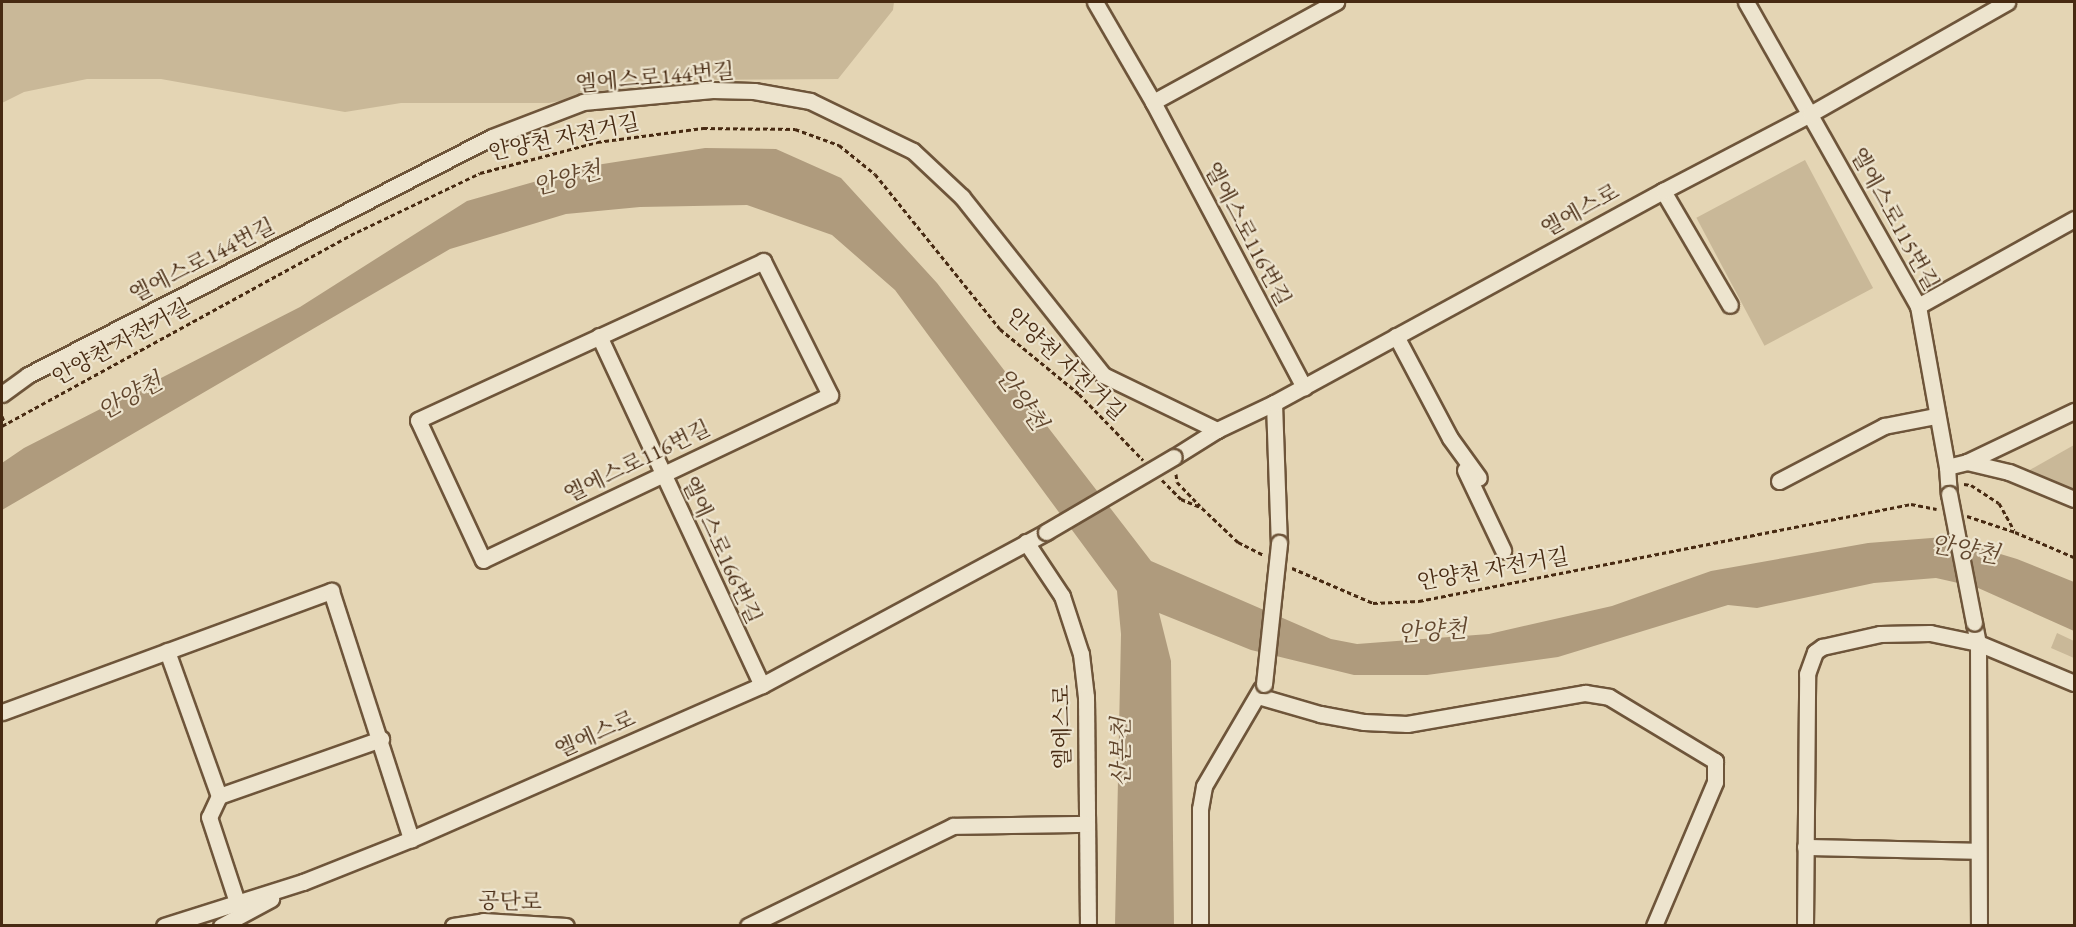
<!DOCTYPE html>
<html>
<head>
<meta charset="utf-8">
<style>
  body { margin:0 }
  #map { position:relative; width:2076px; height:927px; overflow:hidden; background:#e4d5b4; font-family:"EB Garamond","Noto Serif KR",serif }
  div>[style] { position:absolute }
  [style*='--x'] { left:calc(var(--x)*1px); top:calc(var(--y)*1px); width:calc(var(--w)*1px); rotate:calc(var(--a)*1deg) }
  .green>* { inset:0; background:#c9b898; transform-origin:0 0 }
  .water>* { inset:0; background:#af9b7d }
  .path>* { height:3px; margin-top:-1.5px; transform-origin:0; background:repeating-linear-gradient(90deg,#472a12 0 4.5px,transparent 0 7.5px) }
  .roads { filter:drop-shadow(2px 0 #6e553a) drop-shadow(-2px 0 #6e553a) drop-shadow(0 2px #6e553a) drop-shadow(0 -2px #6e553a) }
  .minor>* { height:15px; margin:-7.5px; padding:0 7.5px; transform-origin:7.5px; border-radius:7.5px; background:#ede4ce }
  .bridges { filter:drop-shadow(2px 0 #6e553a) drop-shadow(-2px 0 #6e553a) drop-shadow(0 2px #6e553a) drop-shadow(0 -2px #6e553a) }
  .minor-bridge>* { height:15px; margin:-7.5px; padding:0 7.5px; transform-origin:7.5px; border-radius:7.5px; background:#ede4ce }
  span { translate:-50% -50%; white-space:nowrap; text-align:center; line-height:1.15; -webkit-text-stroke:4.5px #ede4ce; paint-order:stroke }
  .street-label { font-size:22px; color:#472a12 }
  .water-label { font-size:24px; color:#61462d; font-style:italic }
  .frame { position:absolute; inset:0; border:3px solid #472a12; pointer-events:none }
</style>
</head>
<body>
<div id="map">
  <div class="green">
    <div style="clip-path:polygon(2px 2px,894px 2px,893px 10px,838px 79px,674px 80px,549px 103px,401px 103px,345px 112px,161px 79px,87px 79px,24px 92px,2px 103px)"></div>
    <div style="left:1805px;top:160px;width:145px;height:123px;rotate:62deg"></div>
    <div style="clip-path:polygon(2074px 445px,2074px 489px,2028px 471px)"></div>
    <div style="clip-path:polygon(2057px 633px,2074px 641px,2074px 658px,2051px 648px)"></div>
  </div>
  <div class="water">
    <div style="clip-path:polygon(705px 148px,776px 149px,841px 178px,937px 283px,1151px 561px,1331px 639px,1357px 644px,1489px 634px,1612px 606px,1711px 571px,1868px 543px,1944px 537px,2017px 559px,2074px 582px,2074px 631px,1976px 587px,1936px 578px,1874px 583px,1757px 608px,1728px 605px,1558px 657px,1427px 675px,1354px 675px,1251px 650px,1159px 613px,1171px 661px,1174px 925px,1115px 925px,1121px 634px,1117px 591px,895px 290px,832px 235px,747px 205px,640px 207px,566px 214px,450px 249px,2px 510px,2px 463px,24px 448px,300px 307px,467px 201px,590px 166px)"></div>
  </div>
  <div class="path">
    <div style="--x:2;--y:416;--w:9;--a:69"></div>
    <div style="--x:2;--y:426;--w:405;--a:-28.7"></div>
    <div style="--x:357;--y:232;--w:136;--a:-25.6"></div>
    <div style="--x:480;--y:173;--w:121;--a:-14.8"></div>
    <div style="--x:597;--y:142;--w:107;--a:-7.5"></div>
    <div style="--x:703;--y:128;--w:92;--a:0.6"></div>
    <div style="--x:795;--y:129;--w:47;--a:20"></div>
    <div style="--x:839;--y:145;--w:46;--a:38.9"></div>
    <div style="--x:875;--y:174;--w:199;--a:51.1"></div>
    <div style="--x:1000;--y:329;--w:102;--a:39.4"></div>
    <div style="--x:1079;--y:394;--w:92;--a:45.9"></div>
    <div style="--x:1176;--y:474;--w:8;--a:83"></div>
    <div style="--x:1177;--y:482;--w:33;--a:46"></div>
    <div style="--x:1162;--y:480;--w:27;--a:45"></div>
    <div style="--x:1181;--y:499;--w:23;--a:23"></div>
    <div style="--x:1202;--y:508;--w:50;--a:43.4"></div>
    <div style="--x:1238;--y:542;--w:29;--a:27"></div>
    <div style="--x:1964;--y:484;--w:7;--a:8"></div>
    <div style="--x:1971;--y:485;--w:33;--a:33"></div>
    <div style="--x:1999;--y:503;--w:31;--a:61"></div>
    <div style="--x:1967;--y:516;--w:51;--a:18.4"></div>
    <div style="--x:2015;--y:532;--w:64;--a:23"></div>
    <div style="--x:1292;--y:568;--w:88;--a:23.4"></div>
    <div style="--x:1373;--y:603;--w:46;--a:-2.5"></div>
    <div style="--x:1419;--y:601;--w:501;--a:-11.15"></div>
    <div style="--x:1911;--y:504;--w:26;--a:11"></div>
  </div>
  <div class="roads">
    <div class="minor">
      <div style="--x:1095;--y:2;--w:116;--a:59.9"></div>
      <div style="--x:1153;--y:102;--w:323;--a:62.1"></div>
      <div style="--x:1746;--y:2;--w:349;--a:60.5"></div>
      <div style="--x:1918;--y:306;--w:164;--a:79.8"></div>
      <div style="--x:1947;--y:467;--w:27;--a:86"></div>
      <div style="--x:1153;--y:102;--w:209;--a:-28.7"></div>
      <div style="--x:1663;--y:191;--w:132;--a:59.6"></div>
      <div style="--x:763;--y:261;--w:150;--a:63.4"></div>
      <div style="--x:830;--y:395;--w:384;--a:154.6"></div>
      <div style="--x:483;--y:560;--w:154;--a:-114.9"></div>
      <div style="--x:418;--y:420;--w:380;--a:-24.7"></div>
      <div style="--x:1918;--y:306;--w:179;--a:-29.1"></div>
      <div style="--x:599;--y:336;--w:385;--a:65"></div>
      <div style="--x:1396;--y:336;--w:115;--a:62.1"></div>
      <div style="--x:1450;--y:438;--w:49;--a:54.1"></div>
      <div style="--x:2;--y:394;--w:32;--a:-36"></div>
      <div style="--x:28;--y:375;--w:521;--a:-27.15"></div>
      <div style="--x:492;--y:137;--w:97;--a:-21"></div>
      <div style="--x:583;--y:102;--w:130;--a:-5.3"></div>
      <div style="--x:712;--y:90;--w:42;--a:1.4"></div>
      <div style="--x:754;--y:91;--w:57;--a:10.1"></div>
      <div style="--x:810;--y:101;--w:114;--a:25.9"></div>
      <div style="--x:913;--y:151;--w:67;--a:43.2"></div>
      <div style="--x:962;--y:197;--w:227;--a:51.6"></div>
      <div style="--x:1103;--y:375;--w:127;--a:25.8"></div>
      <div style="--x:1274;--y:403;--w:140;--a:88"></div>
      <div style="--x:1174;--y:457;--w:51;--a:-32.1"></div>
      <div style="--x:1217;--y:430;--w:63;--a:-25.3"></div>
      <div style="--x:1274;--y:403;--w:443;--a:-28.6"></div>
      <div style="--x:1663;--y:191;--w:166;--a:-27.6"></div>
      <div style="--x:1810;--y:114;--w:227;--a:-29.6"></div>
      <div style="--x:1967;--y:462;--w:43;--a:13.4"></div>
      <div style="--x:2009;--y:472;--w:70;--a:22.6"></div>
      <div style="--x:1947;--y:467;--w:21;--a:-14"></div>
      <div style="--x:1967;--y:462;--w:119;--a:-25.5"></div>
      <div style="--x:1465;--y:470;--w:89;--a:64.6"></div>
      <div style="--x:1779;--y:481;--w:119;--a:-27.6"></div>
      <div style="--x:1884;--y:426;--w:53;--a:-10.9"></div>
      <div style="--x:1026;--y:542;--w:65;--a:56.3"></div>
      <div style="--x:1062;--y:596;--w:61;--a:71.9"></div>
      <div style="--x:1081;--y:654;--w:43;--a:83.4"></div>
      <div style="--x:1086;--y:697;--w:229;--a:89.5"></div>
      <div style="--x:1974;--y:623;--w:20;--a:79"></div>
      <div style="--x:1978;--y:643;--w:283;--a:89.8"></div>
      <div style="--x:167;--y:651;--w:154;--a:70.3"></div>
      <div style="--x:219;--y:796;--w:172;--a:-19.4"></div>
      <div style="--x:1258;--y:696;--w:65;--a:16.2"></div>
      <div style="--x:1320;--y:714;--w:45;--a:10.3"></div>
      <div style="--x:1364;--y:722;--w:43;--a:2.7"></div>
      <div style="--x:1407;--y:724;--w:181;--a:-9.9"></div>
      <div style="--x:1585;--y:693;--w:24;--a:9"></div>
      <div style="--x:1609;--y:697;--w:124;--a:31.1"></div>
      <div style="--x:1715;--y:761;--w:21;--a:90"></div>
      <div style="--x:1715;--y:782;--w:156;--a:113"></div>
      <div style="--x:2;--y:712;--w:351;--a:-20.2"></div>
      <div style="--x:331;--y:591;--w:261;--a:72.1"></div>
      <div style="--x:219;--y:796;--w:23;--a:115"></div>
      <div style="--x:209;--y:817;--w:89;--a:71.8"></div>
      <div style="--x:1805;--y:847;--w:173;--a:1.3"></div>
      <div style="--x:164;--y:926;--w:146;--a:-17.6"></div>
      <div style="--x:303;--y:882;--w:116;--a:-21.7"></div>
      <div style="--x:411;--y:839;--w:383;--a:-23.7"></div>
      <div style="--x:762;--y:685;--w:323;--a:-28.3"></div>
      <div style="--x:221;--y:926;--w:57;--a:-28.4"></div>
      <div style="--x:453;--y:926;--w:30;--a:-9"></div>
      <div style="--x:483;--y:921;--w:83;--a:3.4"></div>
      <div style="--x:748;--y:926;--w:228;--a:-26"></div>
      <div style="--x:953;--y:826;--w:132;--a:-0.9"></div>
      <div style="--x:1200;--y:926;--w:117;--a:-90"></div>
      <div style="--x:1200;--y:809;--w:23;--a:-80"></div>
      <div style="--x:1204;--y:786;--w:113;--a:-59.6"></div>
      <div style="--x:1805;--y:926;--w:252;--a:-89.5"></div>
      <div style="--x:1807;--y:674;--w:23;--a:-70"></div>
      <div style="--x:1815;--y:652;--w:9;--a:-36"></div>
      <div style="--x:1822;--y:647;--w:59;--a:-12.6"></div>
      <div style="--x:1880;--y:634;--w:50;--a:-1.1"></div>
      <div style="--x:1930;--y:633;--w:49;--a:11.8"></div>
      <div style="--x:1978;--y:643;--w:104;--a:22.6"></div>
    </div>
  </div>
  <div class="bridges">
    <div class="minor-bridge">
      <div style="--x:1949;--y:494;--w:131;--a:79"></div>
      <div style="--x:1046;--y:532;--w:148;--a:-30.4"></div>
      <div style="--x:1264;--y:684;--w:142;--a:-83.9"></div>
    </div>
  </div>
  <div class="street-label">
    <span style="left:655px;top:77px;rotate:-5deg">엘에스로144번길</span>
    <span style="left:564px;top:137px;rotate:-12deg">안양천 자전거길</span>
    <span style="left:1580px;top:210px;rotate:-29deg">엘에스로</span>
    <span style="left:1895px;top:219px;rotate:61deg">엘에스로115번길</span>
    <span style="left:1248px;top:234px;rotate:62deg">엘에스로116번길</span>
    <span style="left:202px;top:260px;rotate:-27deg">엘에스로144번길</span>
    <span style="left:121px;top:342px;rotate:-29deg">안양천 자전거길</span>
    <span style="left:1066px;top:364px;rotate:43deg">안양천 자전거길</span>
    <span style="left:637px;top:461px;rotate:-26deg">엘에스로116번길</span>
    <span style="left:722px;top:550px;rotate:65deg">엘에스로166번길</span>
    <span style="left:1493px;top:569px;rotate:-10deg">안양천 자전거길</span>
    <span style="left:1062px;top:727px;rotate:-91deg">엘에스로</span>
    <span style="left:595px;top:734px;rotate:-24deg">엘에스로</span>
    <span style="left:510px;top:901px;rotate:1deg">공단로</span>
  </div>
  <div class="water-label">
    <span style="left:567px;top:178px;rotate:-15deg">안양천</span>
    <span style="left:130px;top:396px;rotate:-29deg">안양천</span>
    <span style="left:1022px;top:399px;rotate:55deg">안양천</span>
    <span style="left:1965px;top:549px;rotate:10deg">안양천</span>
    <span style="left:1432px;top:631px;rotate:-4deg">안양천</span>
    <span style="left:1121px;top:752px;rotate:-90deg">산본천</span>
  </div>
  <div class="frame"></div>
</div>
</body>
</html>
